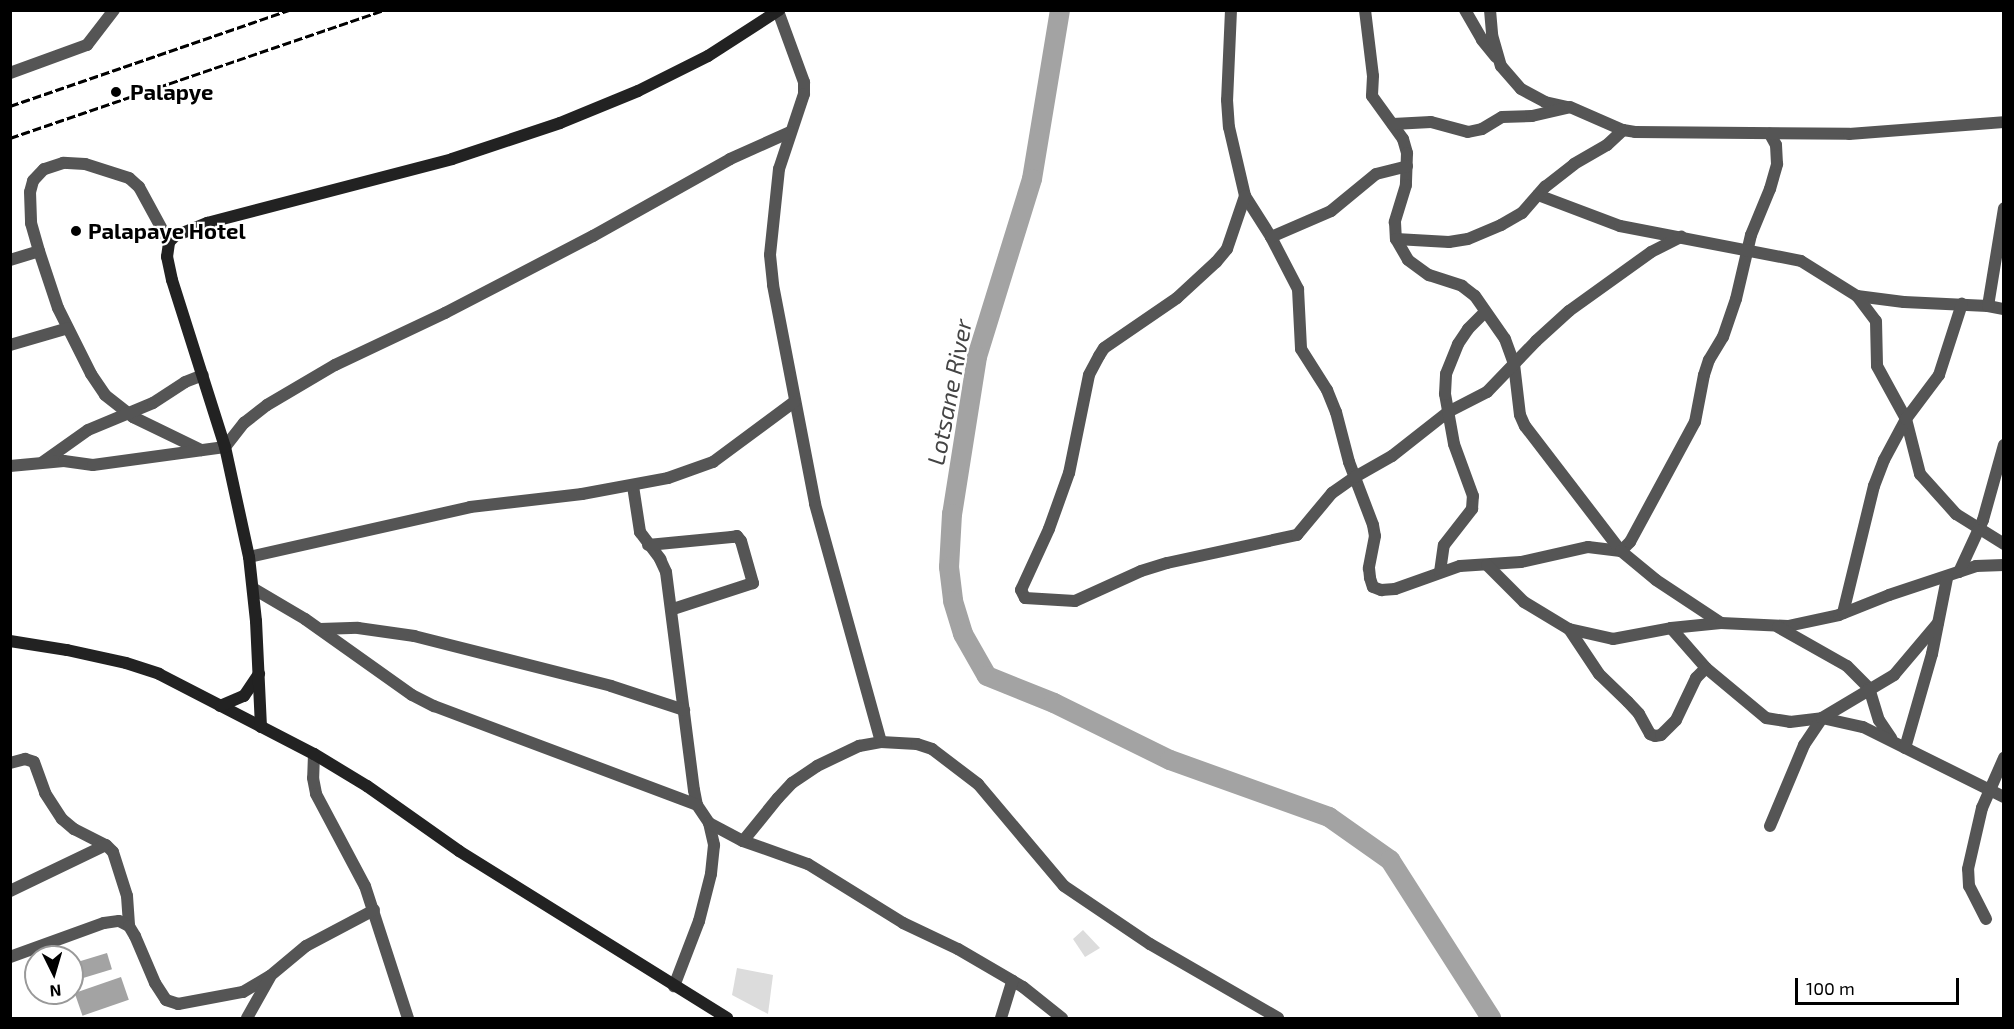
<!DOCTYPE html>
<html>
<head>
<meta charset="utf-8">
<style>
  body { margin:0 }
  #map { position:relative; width:2014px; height:1029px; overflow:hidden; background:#fff; font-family:"Exo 2",sans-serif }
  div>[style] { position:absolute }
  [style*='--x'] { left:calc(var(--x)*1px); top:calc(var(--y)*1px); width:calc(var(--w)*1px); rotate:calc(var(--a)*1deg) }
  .green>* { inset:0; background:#dcdcdc }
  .water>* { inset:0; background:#a3a3a3; transform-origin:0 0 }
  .river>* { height:20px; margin:-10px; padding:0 10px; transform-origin:10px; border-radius:10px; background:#a3a3a3 }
  .street>* { height:12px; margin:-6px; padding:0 6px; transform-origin:6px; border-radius:6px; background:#555 }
  .secondary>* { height:12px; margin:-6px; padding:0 6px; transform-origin:6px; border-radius:6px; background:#222 }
  .rail>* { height:3px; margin-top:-1.5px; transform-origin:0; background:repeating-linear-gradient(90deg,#000 0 9px,transparent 0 12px) }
  .dots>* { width:16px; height:16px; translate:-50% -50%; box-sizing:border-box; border:3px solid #fff; border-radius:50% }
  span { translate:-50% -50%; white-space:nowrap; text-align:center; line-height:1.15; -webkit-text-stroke:4.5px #fff; paint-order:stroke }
  .poi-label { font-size:22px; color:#000; font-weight:700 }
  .left { translate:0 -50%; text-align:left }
  .water-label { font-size:24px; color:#444; font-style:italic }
  .frame { position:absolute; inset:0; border:12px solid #000; pointer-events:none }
  .north { position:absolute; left:24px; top:945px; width:60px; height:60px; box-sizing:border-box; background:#fff; border:2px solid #999; border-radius:50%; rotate:175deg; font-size:16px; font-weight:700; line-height:24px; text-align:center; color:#000 }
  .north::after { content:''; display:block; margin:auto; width:21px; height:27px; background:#000; clip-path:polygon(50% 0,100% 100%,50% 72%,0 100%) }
  .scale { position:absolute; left:1795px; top:978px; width:164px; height:27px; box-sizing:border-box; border:3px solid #000; border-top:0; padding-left:8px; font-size:18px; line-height:21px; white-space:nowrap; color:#000; -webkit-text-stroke:4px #fff; paint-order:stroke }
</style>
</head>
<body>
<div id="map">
  <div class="green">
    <div style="clip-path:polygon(1083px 930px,1100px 948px,1085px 957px,1073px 939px)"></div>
    <div style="clip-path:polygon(737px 968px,773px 975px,768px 1014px,732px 995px)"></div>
  </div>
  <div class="water">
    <div style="left:107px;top:953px;width:17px;height:37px;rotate:73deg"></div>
    <div style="left:121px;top:977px;width:24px;height:49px;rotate:71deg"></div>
  </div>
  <div class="river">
    <div style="--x:1060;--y:10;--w:171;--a:99.4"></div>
    <div style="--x:1032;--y:179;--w:186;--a:107.2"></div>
    <div style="--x:977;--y:357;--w:159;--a:99"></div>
    <div style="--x:952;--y:514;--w:53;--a:93.2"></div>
    <div style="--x:949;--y:567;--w:34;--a:83"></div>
    <div style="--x:953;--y:601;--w:34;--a:73"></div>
    <div style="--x:963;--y:634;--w:48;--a:60.3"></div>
    <div style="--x:987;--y:676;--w:72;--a:21.9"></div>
    <div style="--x:1054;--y:703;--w:129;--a:26.2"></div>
    <div style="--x:1170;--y:760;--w:169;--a:19.7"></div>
    <div style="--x:1329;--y:817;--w:75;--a:35.2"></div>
    <div style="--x:1390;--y:860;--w:188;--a:57.4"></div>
  </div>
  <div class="street">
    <div style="--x:1231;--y:10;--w:90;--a:92.5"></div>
    <div style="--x:1227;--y:100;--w:27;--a:86"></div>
    <div style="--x:1229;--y:127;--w:71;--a:76.9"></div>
    <div style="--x:1245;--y:196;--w:49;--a:57.6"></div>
    <div style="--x:1271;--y:237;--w:59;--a:62.6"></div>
    <div style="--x:1298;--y:289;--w:60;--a:87.1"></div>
    <div style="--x:1301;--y:349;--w:49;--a:57.6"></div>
    <div style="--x:1327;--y:390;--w:24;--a:68"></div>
    <div style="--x:1336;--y:412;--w:52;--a:75.4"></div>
    <div style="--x:1349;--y:462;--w:67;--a:69.1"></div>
    <div style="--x:1373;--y:525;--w:11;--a:80"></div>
    <div style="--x:1375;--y:536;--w:33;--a:101"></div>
    <div style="--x:1369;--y:568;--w:10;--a:84"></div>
    <div style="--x:1370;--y:578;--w:9;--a:72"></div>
    <div style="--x:1373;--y:587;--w:9;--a:21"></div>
    <div style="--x:1381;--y:590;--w:14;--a:-4"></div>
    <div style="--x:1395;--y:589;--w:69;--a:-19.5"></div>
    <div style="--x:1460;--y:566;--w:61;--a:-3.8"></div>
    <div style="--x:1521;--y:562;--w:69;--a:-12.6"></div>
    <div style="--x:1588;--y:547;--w:33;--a:7"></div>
    <div style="--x:1621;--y:551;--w:13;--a:-45"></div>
    <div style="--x:1630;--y:542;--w:136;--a:-61.6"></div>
    <div style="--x:1695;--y:422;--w:48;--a:-79.2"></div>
    <div style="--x:1704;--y:375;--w:16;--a:-72"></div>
    <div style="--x:1709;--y:360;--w:27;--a:-59"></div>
    <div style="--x:1723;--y:337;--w:40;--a:-71.1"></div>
    <div style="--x:1736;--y:299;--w:66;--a:-76.8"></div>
    <div style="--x:1751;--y:235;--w:50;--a:-67.6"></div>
    <div style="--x:1770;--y:189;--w:26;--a:-74"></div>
    <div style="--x:1777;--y:164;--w:19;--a:-93"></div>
    <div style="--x:1776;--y:145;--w:13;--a:-119"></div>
    <div style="--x:1365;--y:10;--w:66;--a:83.1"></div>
    <div style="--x:1373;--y:76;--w:20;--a:93"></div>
    <div style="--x:1372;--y:96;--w:53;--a:54.2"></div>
    <div style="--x:1403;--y:139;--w:15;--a:74"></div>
    <div style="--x:1407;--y:153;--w:32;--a:92"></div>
    <div style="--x:1406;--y:185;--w:39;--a:107"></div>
    <div style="--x:1395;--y:222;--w:17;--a:87"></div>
    <div style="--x:1396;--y:239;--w:24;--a:60"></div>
    <div style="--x:1408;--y:260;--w:26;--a:36"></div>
    <div style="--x:1429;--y:275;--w:35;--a:18"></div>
    <div style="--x:1462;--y:286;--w:16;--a:38"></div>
    <div style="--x:1475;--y:296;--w:52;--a:55.1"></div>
    <div style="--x:1505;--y:339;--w:27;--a:70"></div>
    <div style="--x:1514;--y:364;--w:51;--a:83.3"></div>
    <div style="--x:1520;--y:415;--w:12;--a:66"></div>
    <div style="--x:1525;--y:426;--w:158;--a:52.5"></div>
    <div style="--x:1621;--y:551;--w:45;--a:39.6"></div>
    <div style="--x:1656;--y:580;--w:78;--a:33.5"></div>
    <div style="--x:1465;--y:10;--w:34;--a:60"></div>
    <div style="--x:1482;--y:40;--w:22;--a:51"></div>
    <div style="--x:1490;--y:10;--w:25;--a:85"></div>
    <div style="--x:1492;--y:35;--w:32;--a:74"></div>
    <div style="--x:1501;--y:66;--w:30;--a:49"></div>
    <div style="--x:1521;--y:89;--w:27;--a:28"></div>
    <div style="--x:1545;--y:102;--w:23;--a:13"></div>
    <div style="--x:778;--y:11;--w:76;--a:69.9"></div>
    <div style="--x:804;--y:82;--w:12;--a:90"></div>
    <div style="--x:804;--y:94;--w:79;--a:108.4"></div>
    <div style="--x:779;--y:169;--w:86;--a:96"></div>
    <div style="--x:770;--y:255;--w:30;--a:84"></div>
    <div style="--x:773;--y:285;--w:223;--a:79.1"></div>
    <div style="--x:815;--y:504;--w:247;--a:74.5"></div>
    <div style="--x:10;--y:73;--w:82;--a:-20"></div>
    <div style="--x:87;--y:45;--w:44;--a:-52.4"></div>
    <div style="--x:1393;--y:124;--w:38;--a:-3"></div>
    <div style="--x:1431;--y:122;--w:38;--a:15"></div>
    <div style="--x:1468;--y:132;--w:14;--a:-12"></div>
    <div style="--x:1482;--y:129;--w:23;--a:-31"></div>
    <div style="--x:1502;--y:117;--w:30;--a:-2"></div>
    <div style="--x:1532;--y:116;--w:39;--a:-13"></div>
    <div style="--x:1570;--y:107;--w:58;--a:23.5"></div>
    <div style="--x:1623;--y:130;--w:12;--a:9"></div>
    <div style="--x:1635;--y:132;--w:214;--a:0.5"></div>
    <div style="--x:1849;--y:134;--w:155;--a:-4.4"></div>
    <div style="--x:1538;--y:195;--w:88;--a:20.7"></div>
    <div style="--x:1620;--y:226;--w:184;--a:10.9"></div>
    <div style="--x:1801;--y:261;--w:66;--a:32"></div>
    <div style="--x:1857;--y:296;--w:47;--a:7.3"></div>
    <div style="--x:1904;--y:302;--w:84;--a:2.7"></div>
    <div style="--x:1988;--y:306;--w:16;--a:11"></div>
    <div style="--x:1245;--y:196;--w:56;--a:108.8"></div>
    <div style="--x:1227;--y:249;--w:17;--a:130"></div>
    <div style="--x:1216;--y:262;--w:53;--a:137.3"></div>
    <div style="--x:1177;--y:298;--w:88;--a:145.6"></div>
    <div style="--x:1104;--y:348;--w:9;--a:122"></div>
    <div style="--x:1099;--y:356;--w:21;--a:118"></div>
    <div style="--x:1089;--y:375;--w:100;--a:101.5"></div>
    <div style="--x:1069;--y:473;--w:59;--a:109.7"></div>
    <div style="--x:1049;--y:529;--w:67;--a:114.7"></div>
    <div style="--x:1021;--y:590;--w:9;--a:63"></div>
    <div style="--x:1025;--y:598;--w:50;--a:3.4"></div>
    <div style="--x:1075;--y:601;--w:72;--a:-24.4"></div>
    <div style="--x:1141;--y:571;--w:27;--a:-17"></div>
    <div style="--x:1167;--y:563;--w:133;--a:-12.2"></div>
    <div style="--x:1297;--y:535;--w:55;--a:-50.2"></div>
    <div style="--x:1332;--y:493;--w:28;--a:-35"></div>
    <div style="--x:1355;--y:477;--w:43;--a:-29.6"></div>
    <div style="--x:1392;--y:456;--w:71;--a:-38.2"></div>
    <div style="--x:1448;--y:412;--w:44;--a:-27.1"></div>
    <div style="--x:1487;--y:392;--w:71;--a:-46.1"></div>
    <div style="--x:1536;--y:341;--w:45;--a:-42.3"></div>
    <div style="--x:1569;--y:311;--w:101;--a:-35.7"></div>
    <div style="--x:1651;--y:252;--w:34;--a:-27"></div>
    <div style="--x:1271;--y:237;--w:65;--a:-23.4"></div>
    <div style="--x:1331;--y:211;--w:58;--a:-39.4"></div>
    <div style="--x:1376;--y:174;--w:32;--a:-14"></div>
    <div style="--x:1396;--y:239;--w:53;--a:3.2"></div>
    <div style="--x:1449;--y:242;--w:19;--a:-9"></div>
    <div style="--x:1468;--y:239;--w:36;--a:-23"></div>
    <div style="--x:1501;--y:225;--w:24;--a:-30"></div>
    <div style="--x:1522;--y:213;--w:35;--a:-49"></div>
    <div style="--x:1545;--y:187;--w:37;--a:-38"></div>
    <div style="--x:1574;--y:164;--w:38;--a:-30"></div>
    <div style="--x:1607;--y:145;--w:22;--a:-43"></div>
    <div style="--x:169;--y:242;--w:63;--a:-118.6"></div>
    <div style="--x:139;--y:187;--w:13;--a:-138"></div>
    <div style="--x:129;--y:178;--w:46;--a:-162.3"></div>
    <div style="--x:85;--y:164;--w:22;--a:-177"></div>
    <div style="--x:63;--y:163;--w:20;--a:162"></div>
    <div style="--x:44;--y:169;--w:16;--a:133"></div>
    <div style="--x:33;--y:181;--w:11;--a:105"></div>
    <div style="--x:30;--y:192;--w:31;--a:88"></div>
    <div style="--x:31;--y:223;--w:29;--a:74"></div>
    <div style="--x:39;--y:251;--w:60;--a:71.6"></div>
    <div style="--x:58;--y:308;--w:74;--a:63.4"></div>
    <div style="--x:91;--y:374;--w:25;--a:56"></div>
    <div style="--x:105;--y:395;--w:36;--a:38"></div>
    <div style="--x:133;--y:417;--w:76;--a:25.9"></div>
    <div style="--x:10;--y:260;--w:30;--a:-17"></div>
    <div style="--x:1857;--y:296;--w:31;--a:53"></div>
    <div style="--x:1876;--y:321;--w:45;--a:88.7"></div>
    <div style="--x:1877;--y:366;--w:60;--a:61.3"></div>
    <div style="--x:1906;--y:419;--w:57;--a:75.7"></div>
    <div style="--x:1920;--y:474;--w:54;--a:48"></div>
    <div style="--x:1956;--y:514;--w:57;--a:32"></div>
    <div style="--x:1988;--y:306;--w:99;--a:-80.7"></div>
    <div style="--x:10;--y:345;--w:60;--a:-16.3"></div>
    <div style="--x:43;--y:462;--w:55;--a:-35.4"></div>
    <div style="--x:88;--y:430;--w:70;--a:-22.6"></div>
    <div style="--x:153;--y:403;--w:38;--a:-33"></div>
    <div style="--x:185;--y:382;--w:19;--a:-21"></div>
    <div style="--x:10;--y:466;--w:54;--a:-5.3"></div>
    <div style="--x:64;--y:461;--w:29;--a:8"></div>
    <div style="--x:93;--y:465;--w:133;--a:-7.8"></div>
    <div style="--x:225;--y:447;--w:31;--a:-52"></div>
    <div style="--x:244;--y:423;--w:29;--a:-38"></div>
    <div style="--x:267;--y:405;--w:79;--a:-30.5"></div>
    <div style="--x:335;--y:365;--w:122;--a:-25.3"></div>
    <div style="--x:445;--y:313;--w:167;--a:-27.5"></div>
    <div style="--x:593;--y:236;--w:157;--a:-29.3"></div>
    <div style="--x:730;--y:159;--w:66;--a:-24.2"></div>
    <div style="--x:633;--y:486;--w:47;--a:81.3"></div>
    <div style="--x:640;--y:532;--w:34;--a:53"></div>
    <div style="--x:660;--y:559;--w:14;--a:65"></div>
    <div style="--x:666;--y:572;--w:220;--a:82.7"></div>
    <div style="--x:694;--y:790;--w:15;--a:79"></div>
    <div style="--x:697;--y:805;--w:22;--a:56"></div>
    <div style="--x:709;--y:823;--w:23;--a:77"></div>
    <div style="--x:714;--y:845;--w:29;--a:96"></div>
    <div style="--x:711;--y:874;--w:49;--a:104.3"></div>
    <div style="--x:699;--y:921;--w:70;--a:111"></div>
    <div style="--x:648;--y:545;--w:84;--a:-5.4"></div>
    <div style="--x:732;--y:537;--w:5;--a:-11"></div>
    <div style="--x:737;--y:536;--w:6;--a:51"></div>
    <div style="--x:741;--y:541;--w:44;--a:74.1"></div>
    <div style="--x:753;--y:583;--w:84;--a:162"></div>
    <div style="--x:249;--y:557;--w:227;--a:-12.7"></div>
    <div style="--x:470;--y:507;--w:113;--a:-6.6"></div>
    <div style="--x:582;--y:494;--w:87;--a:-10.5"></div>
    <div style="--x:668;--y:478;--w:48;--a:-19.6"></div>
    <div style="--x:713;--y:462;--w:101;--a:-36.5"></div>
    <div style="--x:1487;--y:565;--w:52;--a:45"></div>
    <div style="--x:1524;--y:602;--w:52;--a:31"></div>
    <div style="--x:1569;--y:629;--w:45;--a:12.8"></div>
    <div style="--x:1613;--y:639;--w:59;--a:-10.7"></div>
    <div style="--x:1671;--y:628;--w:50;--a:-5.7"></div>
    <div style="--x:1721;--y:623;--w:67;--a:2.6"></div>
    <div style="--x:1788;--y:626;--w:52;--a:-12.2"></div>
    <div style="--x:1839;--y:615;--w:54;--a:-21.8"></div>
    <div style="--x:1889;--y:595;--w:92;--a:-18.4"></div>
    <div style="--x:1976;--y:566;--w:28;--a:-2"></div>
    <div style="--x:1440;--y:572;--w:27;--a:-82"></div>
    <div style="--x:1444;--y:545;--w:46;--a:-52.1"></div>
    <div style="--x:1472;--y:509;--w:13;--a:-86"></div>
    <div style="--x:1473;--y:496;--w:55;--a:-110.1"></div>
    <div style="--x:1454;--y:444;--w:51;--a:-100.2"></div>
    <div style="--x:1445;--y:394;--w:20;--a:-87"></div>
    <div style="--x:1446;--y:374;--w:32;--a:-68"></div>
    <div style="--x:1458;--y:344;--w:18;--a:-56"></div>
    <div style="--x:1468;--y:329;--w:24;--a:-45"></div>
    <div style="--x:1959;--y:572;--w:57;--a:-65.2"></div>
    <div style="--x:1983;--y:520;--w:78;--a:-74.4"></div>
    <div style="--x:254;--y:589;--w:59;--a:30.5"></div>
    <div style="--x:305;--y:619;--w:131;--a:35.4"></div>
    <div style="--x:412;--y:695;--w:25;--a:27"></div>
    <div style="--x:434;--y:706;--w:281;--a:20.6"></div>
    <div style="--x:1843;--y:613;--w:131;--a:-76.3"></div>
    <div style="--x:1874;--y:486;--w:28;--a:-69"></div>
    <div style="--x:1884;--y:460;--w:47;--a:-61.8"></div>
    <div style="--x:1906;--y:419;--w:55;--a:-53.1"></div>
    <div style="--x:1939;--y:375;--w:75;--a:-72.1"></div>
    <div style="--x:1778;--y:627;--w:79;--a:29.5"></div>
    <div style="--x:1847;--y:666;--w:31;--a:45"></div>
    <div style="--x:1869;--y:688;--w:34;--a:73"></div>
    <div style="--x:1879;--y:720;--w:22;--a:56"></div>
    <div style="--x:1671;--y:628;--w:53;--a:48.8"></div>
    <div style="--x:1706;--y:668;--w:78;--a:39.8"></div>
    <div style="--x:1766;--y:718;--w:24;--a:9"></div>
    <div style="--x:1790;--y:722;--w:32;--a:-7"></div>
    <div style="--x:1822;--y:718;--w:42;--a:12.4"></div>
    <div style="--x:1863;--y:727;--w:157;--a:26.4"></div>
    <div style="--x:320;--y:629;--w:38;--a:-2"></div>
    <div style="--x:358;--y:628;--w:57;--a:8.1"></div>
    <div style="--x:414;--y:636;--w:203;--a:14.2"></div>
    <div style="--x:611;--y:686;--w:77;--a:18.2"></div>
    <div style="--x:1569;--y:629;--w:54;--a:56.3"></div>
    <div style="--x:1599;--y:674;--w:40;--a:44"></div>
    <div style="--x:1628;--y:702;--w:16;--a:47"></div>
    <div style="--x:1639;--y:714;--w:23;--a:61"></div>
    <div style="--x:1650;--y:734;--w:5;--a:22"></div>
    <div style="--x:1655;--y:736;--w:6;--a:-9"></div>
    <div style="--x:1661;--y:735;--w:21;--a:-45"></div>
    <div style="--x:1676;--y:720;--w:47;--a:-64.5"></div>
    <div style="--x:1696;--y:678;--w:14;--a:-45"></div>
    <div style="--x:1905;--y:748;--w:98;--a:-74"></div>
    <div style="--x:1932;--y:654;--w:77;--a:-78.8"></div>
    <div style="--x:314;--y:754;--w:24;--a:92"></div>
    <div style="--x:313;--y:778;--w:16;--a:79"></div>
    <div style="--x:316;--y:794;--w:104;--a:62"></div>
    <div style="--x:365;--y:886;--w:139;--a:72"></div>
    <div style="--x:10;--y:763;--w:16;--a:-15"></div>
    <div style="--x:25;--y:759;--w:9;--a:18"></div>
    <div style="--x:34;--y:762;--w:33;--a:70"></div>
    <div style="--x:45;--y:793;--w:31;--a:57"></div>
    <div style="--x:62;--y:819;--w:16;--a:40"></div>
    <div style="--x:74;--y:829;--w:36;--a:27"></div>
    <div style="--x:106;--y:845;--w:10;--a:45"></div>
    <div style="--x:113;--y:852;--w:46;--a:72.3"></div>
    <div style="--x:127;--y:896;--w:30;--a:86"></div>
    <div style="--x:709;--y:823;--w:38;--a:28"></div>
    <div style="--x:743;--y:841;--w:69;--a:19.5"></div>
    <div style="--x:808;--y:864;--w:112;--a:31.8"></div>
    <div style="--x:903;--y:923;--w:61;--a:25.3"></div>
    <div style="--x:958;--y:949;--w:75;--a:30.3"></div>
    <div style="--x:1023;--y:987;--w:50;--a:38.5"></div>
    <div style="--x:1770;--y:826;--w:88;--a:-67.2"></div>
    <div style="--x:1804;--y:745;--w:32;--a:-56"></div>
    <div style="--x:1822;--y:718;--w:84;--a:-30.8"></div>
    <div style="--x:1894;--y:675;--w:68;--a:-49.8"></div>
    <div style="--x:743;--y:841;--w:55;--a:-50.9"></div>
    <div style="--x:778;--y:798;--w:21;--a:-47"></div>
    <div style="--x:792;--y:783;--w:30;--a:-34"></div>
    <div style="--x:817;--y:766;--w:47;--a:-25.5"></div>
    <div style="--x:859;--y:746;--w:22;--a:-10"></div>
    <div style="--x:881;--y:742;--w:36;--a:3"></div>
    <div style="--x:917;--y:744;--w:16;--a:18"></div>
    <div style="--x:932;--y:749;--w:58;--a:37.3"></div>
    <div style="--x:978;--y:784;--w:133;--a:49.9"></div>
    <div style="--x:1064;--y:886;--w:104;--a:34"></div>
    <div style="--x:1150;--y:944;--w:148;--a:30"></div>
    <div style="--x:10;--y:891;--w:106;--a:-25.6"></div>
    <div style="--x:1986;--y:919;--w:37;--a:-117"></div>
    <div style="--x:1969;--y:886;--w:17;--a:-93"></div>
    <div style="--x:1968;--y:869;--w:63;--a:-77.1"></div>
    <div style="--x:1982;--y:808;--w:55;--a:-66.3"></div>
    <div style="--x:10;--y:957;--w:100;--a:-19.9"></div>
    <div style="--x:104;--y:923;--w:15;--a:-8"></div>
    <div style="--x:119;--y:921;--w:11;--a:27"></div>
    <div style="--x:129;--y:926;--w:12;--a:59"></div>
    <div style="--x:135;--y:936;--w:51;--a:66.9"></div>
    <div style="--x:155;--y:983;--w:20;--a:57"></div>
    <div style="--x:166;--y:1000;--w:13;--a:18"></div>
    <div style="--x:178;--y:1004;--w:66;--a:-10.5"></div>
    <div style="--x:243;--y:992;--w:31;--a:-31"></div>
    <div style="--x:270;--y:976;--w:47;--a:-39.8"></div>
    <div style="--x:306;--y:946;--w:77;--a:-27.9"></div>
    <div style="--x:247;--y:1018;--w:47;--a:-60.7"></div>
    <div style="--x:1001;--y:1018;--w:39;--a:-73"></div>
  </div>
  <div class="secondary">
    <div style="--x:10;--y:641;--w:58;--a:9"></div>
    <div style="--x:67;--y:650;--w:60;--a:12.4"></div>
    <div style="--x:126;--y:663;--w:35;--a:18"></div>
    <div style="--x:159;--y:674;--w:174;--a:27.3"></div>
    <div style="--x:314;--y:754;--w:62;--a:31.1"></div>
    <div style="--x:367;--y:786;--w:113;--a:35.2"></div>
    <div style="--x:459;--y:851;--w:316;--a:31.9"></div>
    <div style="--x:220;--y:706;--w:26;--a:-23"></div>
    <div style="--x:244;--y:696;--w:27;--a:-56"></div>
    <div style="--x:261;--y:727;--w:106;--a:-92.7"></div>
    <div style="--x:256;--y:621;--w:64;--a:-96.2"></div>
    <div style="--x:249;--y:557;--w:113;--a:-102.3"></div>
    <div style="--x:225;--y:447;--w:175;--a:-107.6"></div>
    <div style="--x:172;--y:280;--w:24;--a:-102"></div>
    <div style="--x:167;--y:257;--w:15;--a:-82"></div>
    <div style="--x:169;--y:242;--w:8;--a:-45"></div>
    <div style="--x:175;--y:236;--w:35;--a:-22"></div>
    <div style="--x:207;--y:223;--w:253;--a:-14.6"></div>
    <div style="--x:452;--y:159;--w:114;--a:-18.4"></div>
    <div style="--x:560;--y:123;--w:84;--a:-22.3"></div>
    <div style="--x:638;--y:91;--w:78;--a:-26.6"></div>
    <div style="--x:708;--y:56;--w:85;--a:-32.9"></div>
  </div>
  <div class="rail">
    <div style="--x:10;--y:106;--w:295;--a:-19"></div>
    <div style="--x:10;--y:138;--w:395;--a:-18.9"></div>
  </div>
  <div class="dots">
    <div style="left:116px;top:92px;background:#000"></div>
    <div style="left:76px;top:231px;background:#000"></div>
  </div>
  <div class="poi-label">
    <span class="left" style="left:130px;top:92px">Palapye</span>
    <span class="left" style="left:88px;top:231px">Palapaye Hotel</span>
  </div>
  <div class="water-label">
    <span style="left:949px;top:392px;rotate:-79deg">Lotsane River</span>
  </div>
  <div class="frame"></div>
  <div class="north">N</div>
  <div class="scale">100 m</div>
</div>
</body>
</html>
